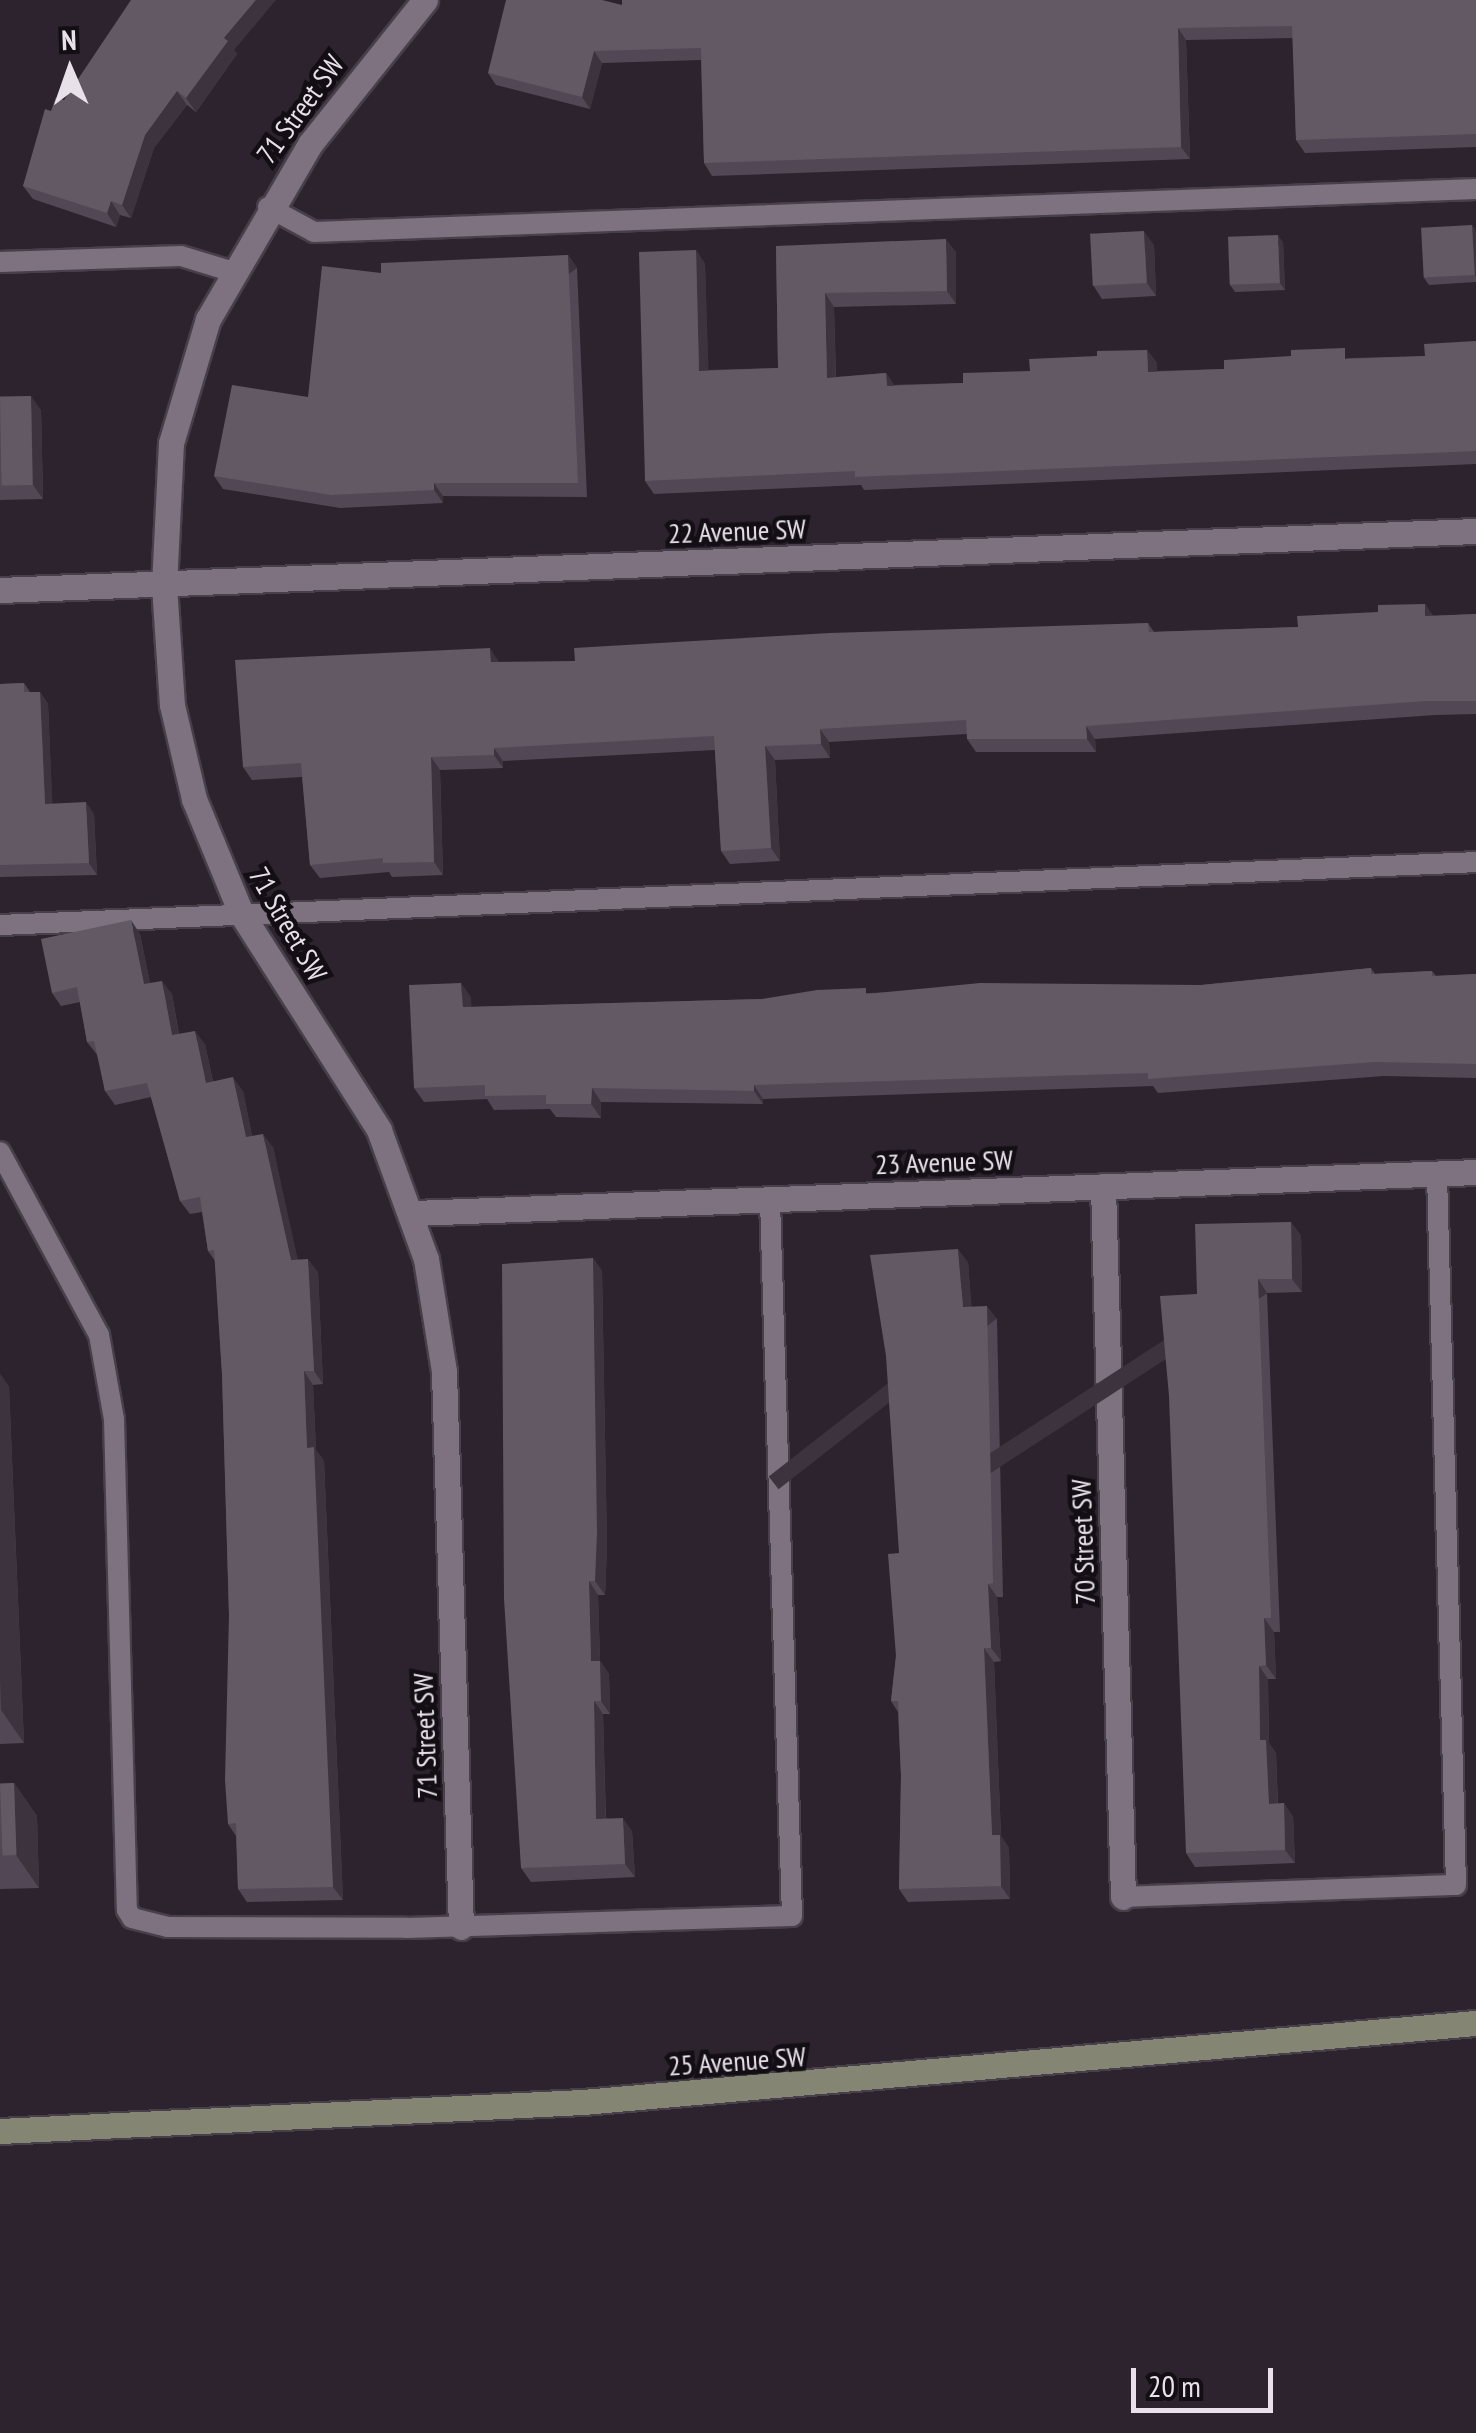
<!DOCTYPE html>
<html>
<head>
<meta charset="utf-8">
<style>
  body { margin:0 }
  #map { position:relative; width:1476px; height:2433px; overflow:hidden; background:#2c232f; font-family:"PT Sans Narrow",sans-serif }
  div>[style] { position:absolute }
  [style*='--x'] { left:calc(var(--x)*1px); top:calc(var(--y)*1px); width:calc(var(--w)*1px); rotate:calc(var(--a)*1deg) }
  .roads { filter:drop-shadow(2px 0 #473f4a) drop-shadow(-2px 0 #473f4a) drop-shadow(0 2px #473f4a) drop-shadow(0 -2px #473f4a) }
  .service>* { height:20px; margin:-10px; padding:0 10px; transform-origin:10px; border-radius:10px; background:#7e7281 }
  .minor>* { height:25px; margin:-12.5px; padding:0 12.5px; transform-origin:12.5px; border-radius:12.5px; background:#7e7281 }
  .secondary>* { height:25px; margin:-12.5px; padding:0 12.5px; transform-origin:12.5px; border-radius:12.5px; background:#848673 }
  .wall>* { inset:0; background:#524855 }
  .shaded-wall>* { inset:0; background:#3c333f; transform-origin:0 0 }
  .building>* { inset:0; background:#625965; transform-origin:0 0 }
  span { translate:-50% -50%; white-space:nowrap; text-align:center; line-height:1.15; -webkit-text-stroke:9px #120e13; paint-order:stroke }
  .street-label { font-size:28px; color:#e8e1ea }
  .north { position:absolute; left:20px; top:20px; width:100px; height:100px; -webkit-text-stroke:8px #120e13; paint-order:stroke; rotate:358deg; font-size:28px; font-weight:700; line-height:40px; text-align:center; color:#e8e1ea }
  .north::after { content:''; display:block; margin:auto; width:35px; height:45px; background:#e8e1ea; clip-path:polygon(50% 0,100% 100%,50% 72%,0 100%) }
  .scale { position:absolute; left:1131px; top:2368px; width:142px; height:45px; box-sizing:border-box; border:5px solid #e8e1ea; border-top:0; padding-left:12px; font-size:30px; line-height:35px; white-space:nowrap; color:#e8e1ea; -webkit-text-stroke:8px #120e13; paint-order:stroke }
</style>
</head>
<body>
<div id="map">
  <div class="roads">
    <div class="service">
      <div style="--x:268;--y:207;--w:52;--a:28.5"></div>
      <div style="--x:314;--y:232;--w:1163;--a:-2.12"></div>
      <div style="--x:0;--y:262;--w:181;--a:-1.9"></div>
      <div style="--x:181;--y:256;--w:51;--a:17"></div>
      <div style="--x:0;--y:925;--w:1477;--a:-2.44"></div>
      <div style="--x:0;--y:1152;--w:208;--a:61.6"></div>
      <div style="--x:99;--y:1335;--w:85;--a:79.9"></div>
      <div style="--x:114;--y:1419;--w:491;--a:88.5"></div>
      <div style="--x:127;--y:1910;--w:9;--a:58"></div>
      <div style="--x:132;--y:1918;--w:36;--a:14"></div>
      <div style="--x:167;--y:1927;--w:240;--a:0.2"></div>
      <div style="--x:407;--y:1928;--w:385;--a:-1.8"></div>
      <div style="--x:792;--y:1916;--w:717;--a:-91.76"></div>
      <div style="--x:1123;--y:1897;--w:333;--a:-2.1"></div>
      <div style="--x:1456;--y:1885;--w:712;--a:-91.53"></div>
    </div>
    <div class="minor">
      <div style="--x:425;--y:0;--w:184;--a:128.6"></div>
      <div style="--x:310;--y:144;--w:203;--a:120.2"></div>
      <div style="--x:208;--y:319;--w:129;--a:106.6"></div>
      <div style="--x:171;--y:443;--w:142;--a:92.8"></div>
      <div style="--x:164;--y:585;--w:120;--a:86.2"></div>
      <div style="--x:172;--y:705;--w:97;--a:76.8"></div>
      <div style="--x:194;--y:799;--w:123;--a:67.6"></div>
      <div style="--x:241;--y:913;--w:257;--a:57.5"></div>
      <div style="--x:379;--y:1130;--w:137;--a:70"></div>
      <div style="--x:426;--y:1259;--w:114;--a:80.9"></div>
      <div style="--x:444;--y:1372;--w:555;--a:88.25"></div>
      <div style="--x:0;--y:590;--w:1477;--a:-2.29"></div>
      <div style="--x:1103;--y:1186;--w:711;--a:88.39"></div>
      <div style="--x:414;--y:1213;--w:1063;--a:-2.21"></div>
    </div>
    <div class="secondary">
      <div style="--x:0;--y:2131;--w:584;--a:-2.85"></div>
      <div style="--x:583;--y:2102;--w:896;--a:-5.06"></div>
    </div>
  </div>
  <div class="wall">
    <div style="clip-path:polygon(1476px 0,1476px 147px,1305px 153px,1296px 140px,1293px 38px,1186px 40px,1190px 159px,712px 176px,704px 163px,701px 60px,602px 63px,590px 109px,496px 85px,488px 73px,622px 5px)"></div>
    <div style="clip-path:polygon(234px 50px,237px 54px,196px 112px,187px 105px,154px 148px,131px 218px,120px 215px,116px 227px,33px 199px,23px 186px,51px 111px,64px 100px)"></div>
    <div style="clip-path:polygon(1472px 225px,1476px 231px,1476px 282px,1429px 285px,1424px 278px)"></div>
    <div style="clip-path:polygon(1283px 242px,1285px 290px,1235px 292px,1230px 285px)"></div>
    <div style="clip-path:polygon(1154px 245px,1156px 296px,1102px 299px,1093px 285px)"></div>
    <div style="clip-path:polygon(776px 246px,956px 252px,956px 304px,834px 307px,836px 377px,886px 373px,894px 385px,963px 383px,1030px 371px,1097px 356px,1147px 350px,1157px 363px,1157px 371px,1224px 369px,1352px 358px,1425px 356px,1476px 341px,1476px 464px,864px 490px,861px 485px,654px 494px,645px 481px,696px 250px,705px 264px,708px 370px,778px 368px)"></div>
    <div style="clip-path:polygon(568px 255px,577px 268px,587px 497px,443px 496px,443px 503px,340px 508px,223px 489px,214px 476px,308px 397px,381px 273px)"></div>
    <div style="clip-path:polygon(0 398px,41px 410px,43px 499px,0 500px)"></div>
    <div style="clip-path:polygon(1425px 604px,1433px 616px,1476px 614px,1476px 714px,1435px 715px,1095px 739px,1096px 752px,976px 752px,967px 739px,967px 734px,829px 742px,830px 758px,775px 760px,780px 861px,730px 864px,721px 851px,715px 750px,503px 761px,503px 768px,440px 770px,443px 875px,392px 877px,389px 872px,320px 878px,310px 865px,302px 777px,252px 780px,243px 767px,575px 661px,1148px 623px,1154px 632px,1298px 627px)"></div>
    <div style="clip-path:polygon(24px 683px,30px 692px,40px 692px,48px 704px,52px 804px,94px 814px,97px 875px,0 877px,0 684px)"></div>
    <div style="clip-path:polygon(140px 934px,150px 983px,172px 994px,179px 1034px,205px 1044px,213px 1081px,243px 1091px,252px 1136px,273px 1147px,297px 1260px,318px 1272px,323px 1384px,313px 1385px,316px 1450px,324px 1461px,343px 1900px,247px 1902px,238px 1889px,236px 1836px,228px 1824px,229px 1615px,222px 1374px,215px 1261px,208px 1251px,202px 1212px,190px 1214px,180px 1201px,151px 1097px,115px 1105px,105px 1091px,98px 1056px,87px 1042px,80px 1002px,61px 1006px,52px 993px)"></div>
    <div style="clip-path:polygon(1371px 968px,1375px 974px,1432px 971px,1436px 976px,1476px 974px,1476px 1078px,1384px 1076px,1158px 1093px,1153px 1086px,763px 1099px,763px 1104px,601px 1102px,601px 1118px,556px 1117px,550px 1109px,494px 1110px,487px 1099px,424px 1102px,414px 1088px,471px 997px,471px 1007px,762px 999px,869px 993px,1201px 985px)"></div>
    <div style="clip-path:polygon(1291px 1222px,1301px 1236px,1302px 1292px,1267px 1293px,1280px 1632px,1274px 1632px,1276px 1679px,1268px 1679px,1269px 1743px,1276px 1753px,1278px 1804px,1284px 1803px,1293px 1817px,1295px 1863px,1195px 1867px,1186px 1853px,1197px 1294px)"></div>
    <div style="clip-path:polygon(593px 1258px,602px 1271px,607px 1547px,605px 1595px,598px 1595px,600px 1661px,609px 1674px,610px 1714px,603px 1714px,606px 1818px,632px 1831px,635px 1877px,531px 1882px,521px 1868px)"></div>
    <div style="clip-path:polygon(968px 1262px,971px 1307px,997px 1319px,1003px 1597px,997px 1597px,1001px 1661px,994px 1662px,1001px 1836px,1009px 1848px,1010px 1899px,908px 1902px,899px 1889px,901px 1776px,898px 1712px,891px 1701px,896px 1656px,899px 1553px)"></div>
    <div style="clip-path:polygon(0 1374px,9px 1387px,24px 1743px,0 1744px)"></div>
    <div style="clip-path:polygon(14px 1783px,37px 1816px,39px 1888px,0 1889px,0 1784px)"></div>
  </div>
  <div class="shaded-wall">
    <div style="clip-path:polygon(256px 0,276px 0,234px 50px,237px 54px,196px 112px,186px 98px,224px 38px)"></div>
    <div style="clip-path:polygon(1178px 28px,1186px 40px,1190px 159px,1181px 147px)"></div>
    <div style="clip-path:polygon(594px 51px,602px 63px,590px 109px,582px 97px)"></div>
    <div style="clip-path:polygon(177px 91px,187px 105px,154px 148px,131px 218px,122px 205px,145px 135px)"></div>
    <div style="clip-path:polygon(111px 201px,120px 215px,116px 227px,107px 213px)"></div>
    <div style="clip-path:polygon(1472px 225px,1476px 231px,1476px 277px,1475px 275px)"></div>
    <div style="clip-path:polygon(1144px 231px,1154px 245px,1156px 296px,1147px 283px)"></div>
    <div style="clip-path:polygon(1278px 235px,1283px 242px,1285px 290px,1280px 283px)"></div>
    <div style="clip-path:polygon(946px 239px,956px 252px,956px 304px,947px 291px)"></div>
    <div style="clip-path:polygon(696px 250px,705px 264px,709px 384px,699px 371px)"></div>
    <div style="left:568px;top:255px;width:16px;height:228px;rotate:55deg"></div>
    <div style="clip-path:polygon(825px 293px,834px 307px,836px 391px,827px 378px)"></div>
    <div style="clip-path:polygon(1147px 350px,1157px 363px,1158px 385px,1148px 372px)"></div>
    <div style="clip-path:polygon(886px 373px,895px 386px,887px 386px)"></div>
    <div style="clip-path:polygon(31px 396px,41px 410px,43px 499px,33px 485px)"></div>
    <div style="clip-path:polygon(434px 483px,443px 496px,443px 503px,434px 490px)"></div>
    <div style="clip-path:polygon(1425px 604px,1434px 617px,1425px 616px)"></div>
    <div style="clip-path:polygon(490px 648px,499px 662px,500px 676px,491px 662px)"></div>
    <div style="clip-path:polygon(40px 692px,48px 704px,53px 816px,45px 804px)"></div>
    <div style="clip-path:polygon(1086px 726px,1095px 739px,1096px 752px,1087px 739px)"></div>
    <div style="clip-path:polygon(820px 729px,829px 742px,830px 758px,821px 744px)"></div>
    <div style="clip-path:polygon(765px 746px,775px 760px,780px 861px,771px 848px)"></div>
    <div style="clip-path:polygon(494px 748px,503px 761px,503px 768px,494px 755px)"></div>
    <div style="clip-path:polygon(431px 757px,440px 770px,443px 875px,434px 862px)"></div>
    <div style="clip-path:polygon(86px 802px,94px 814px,97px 875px,89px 863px)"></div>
    <div style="clip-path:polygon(131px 920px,140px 934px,153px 997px,144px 984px)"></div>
    <div style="clip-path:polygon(162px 981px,172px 994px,181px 1049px,172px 1035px)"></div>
    <div style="clip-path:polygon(461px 983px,471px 997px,472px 1021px,463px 1007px)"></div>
    <div style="clip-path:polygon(195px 1031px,205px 1044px,216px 1096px,206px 1083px)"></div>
    <div style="clip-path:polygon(233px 1077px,243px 1091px,255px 1151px,246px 1137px)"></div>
    <div style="clip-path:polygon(754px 1085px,763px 1099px,763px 1104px,754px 1091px)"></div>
    <div style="clip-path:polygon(592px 1088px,601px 1102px,601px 1118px,591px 1104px)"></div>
    <div style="clip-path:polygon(263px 1134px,273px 1147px,301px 1274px,291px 1260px)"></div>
    <div style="clip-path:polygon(1291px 1222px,1301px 1236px,1302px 1292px,1292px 1279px)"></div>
    <div style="clip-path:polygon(958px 1249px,968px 1262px,973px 1321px,963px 1307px)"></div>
    <div style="clip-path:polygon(593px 1258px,602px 1271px,607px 1547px,605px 1595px,595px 1581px)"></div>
    <div style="clip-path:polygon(308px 1259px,318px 1272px,323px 1384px,314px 1371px)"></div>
    <div style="left:1258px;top:1279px;width:17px;height:339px;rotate:57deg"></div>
    <div style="left:987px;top:1306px;width:16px;height:277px;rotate:52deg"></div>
    <div style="clip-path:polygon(304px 1371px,313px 1385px,316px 1450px,324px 1461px,343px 1900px,333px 1887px,307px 1448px)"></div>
    <div style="clip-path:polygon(0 1374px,9px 1387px,24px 1743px,1px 1710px,0 1677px)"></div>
    <div style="clip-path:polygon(589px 1581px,598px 1595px,600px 1661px,609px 1674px,610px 1714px,601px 1701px,591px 1661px)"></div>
    <div style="clip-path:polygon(988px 1584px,997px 1597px,1001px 1661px,991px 1648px)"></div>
    <div style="clip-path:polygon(1264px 1618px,1274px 1632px,1276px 1679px,1266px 1665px)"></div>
    <div style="clip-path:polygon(984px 1648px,994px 1662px,1001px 1836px,1009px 1848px,1010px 1899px,1001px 1886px,992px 1835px)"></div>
    <div style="clip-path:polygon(1259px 1666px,1268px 1679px,1269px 1743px,1276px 1753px,1278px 1818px,1269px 1804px,1260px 1740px)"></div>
    <div style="clip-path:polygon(594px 1701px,603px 1714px,606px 1832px,596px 1819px)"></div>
    <div style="clip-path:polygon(14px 1783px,37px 1816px,39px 1888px,16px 1855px)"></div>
    <div style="clip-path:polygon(1284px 1803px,1293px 1817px,1295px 1863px,1285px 1850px)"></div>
    <div style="clip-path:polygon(623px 1818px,632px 1831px,635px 1877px,625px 1864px)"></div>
  </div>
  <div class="building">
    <div style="clip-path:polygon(131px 0,256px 0,224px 38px,228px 41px,186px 98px,177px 91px,145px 135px,122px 205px,111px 201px,107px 213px,23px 186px,45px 109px,51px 111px,56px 97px,64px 100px)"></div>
    <div style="clip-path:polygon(506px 0,602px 0,622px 5px,622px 0,1476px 0,1476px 134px,1296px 140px,1292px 26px,1178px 28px,1181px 147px,704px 163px,701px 48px,594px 51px,582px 97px,488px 73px)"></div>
    <div style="left:1472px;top:225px;width:50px;height:51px;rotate:87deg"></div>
    <div style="left:1144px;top:231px;width:52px;height:54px;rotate:87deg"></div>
    <div style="left:1278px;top:235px;width:48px;height:50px;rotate:88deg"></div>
    <div style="clip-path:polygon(946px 239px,947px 291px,825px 293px,827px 378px,886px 373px,887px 386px,963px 383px,963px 373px,1030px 371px,1029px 359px,1097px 356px,1097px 351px,1147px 350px,1148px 372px,1224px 369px,1224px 360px,1291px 356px,1291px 350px,1345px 348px,1345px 359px,1425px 356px,1424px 344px,1476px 341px,1476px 451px,855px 477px,855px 471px,645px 481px,639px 252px,696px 250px,699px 371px,778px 368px,776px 246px)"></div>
    <div style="clip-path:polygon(568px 255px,578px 483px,434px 483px,434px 490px,331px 495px,214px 476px,232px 385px,308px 397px,322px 266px,381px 273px,381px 263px)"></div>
    <div style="left:31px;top:396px;width:89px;height:31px;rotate:89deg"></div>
    <div style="clip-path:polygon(1425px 604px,1425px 616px,1476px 614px,1476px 701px,1426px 701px,1086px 726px,1087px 739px,967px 739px,966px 720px,820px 729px,821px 744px,765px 746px,771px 848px,721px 851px,714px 736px,494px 748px,494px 755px,431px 757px,434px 862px,383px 863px,383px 858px,310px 865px,301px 763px,243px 767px,235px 660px,490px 648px,491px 662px,575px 661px,574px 648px,830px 633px,1148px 623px,1149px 632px,1298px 627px,1297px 616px,1378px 612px,1378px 605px)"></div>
    <div style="clip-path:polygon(24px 683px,24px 692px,40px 692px,45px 804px,86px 802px,89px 863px,0 865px,0 684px)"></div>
    <div style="clip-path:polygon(131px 920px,144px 984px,162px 981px,172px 1035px,195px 1031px,206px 1083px,233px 1077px,246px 1137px,263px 1134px,291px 1260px,308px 1259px,314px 1371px,304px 1371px,307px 1448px,314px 1447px,333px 1887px,238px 1889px,236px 1823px,228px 1824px,225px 1780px,229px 1615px,222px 1374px,214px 1250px,208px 1251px,200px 1197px,180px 1201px,147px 1083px,105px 1091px,94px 1041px,87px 1042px,77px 987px,52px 993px,41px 939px)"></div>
    <div style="clip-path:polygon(1371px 968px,1371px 974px,1432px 971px,1432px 976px,1476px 974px,1476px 1064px,1374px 1062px,1148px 1079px,1148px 1073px,754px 1085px,754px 1091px,592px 1088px,591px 1104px,546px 1104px,546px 1095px,485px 1096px,485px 1085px,414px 1088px,409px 985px,461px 983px,463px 1007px,762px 999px,817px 990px,866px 988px,866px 994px,980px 983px,1201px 985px)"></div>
    <div style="clip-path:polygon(1291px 1222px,1292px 1279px,1258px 1279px,1271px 1618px,1264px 1618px,1266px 1665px,1259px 1666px,1260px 1740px,1266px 1740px,1269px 1804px,1284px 1803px,1285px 1850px,1186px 1853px,1169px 1396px,1160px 1296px,1197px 1294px,1195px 1224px)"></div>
    <div style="clip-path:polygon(958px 1249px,963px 1307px,987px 1306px,993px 1583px,988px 1584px,991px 1648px,984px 1648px,992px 1835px,1000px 1835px,1001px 1886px,899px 1889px,901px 1776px,898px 1701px,891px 1701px,896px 1656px,888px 1554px,899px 1553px,886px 1356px,870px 1255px)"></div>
    <div style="clip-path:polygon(593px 1258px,597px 1533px,595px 1581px,589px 1581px,591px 1661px,600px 1661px,601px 1701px,594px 1701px,596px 1819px,623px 1818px,625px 1864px,521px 1868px,504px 1599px,502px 1264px)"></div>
    <div style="left:14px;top:1783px;width:72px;height:14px;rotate:88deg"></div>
  </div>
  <div class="street-label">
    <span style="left:300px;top:109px;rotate:-54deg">71 Street SW</span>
    <span style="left:737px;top:531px;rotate:-2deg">22 Avenue SW</span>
    <span style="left:288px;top:924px;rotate:60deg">71 Street SW</span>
    <span style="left:944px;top:1162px;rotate:-2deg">23 Avenue SW</span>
    <span style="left:1083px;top:1542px;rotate:-92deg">70 Street SW</span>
    <span style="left:425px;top:1736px;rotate:-92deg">71 Street SW</span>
    <span style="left:737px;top:2061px;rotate:-4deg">25 Avenue SW</span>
  </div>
  <div class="north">N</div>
  <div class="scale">20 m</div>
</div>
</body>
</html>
